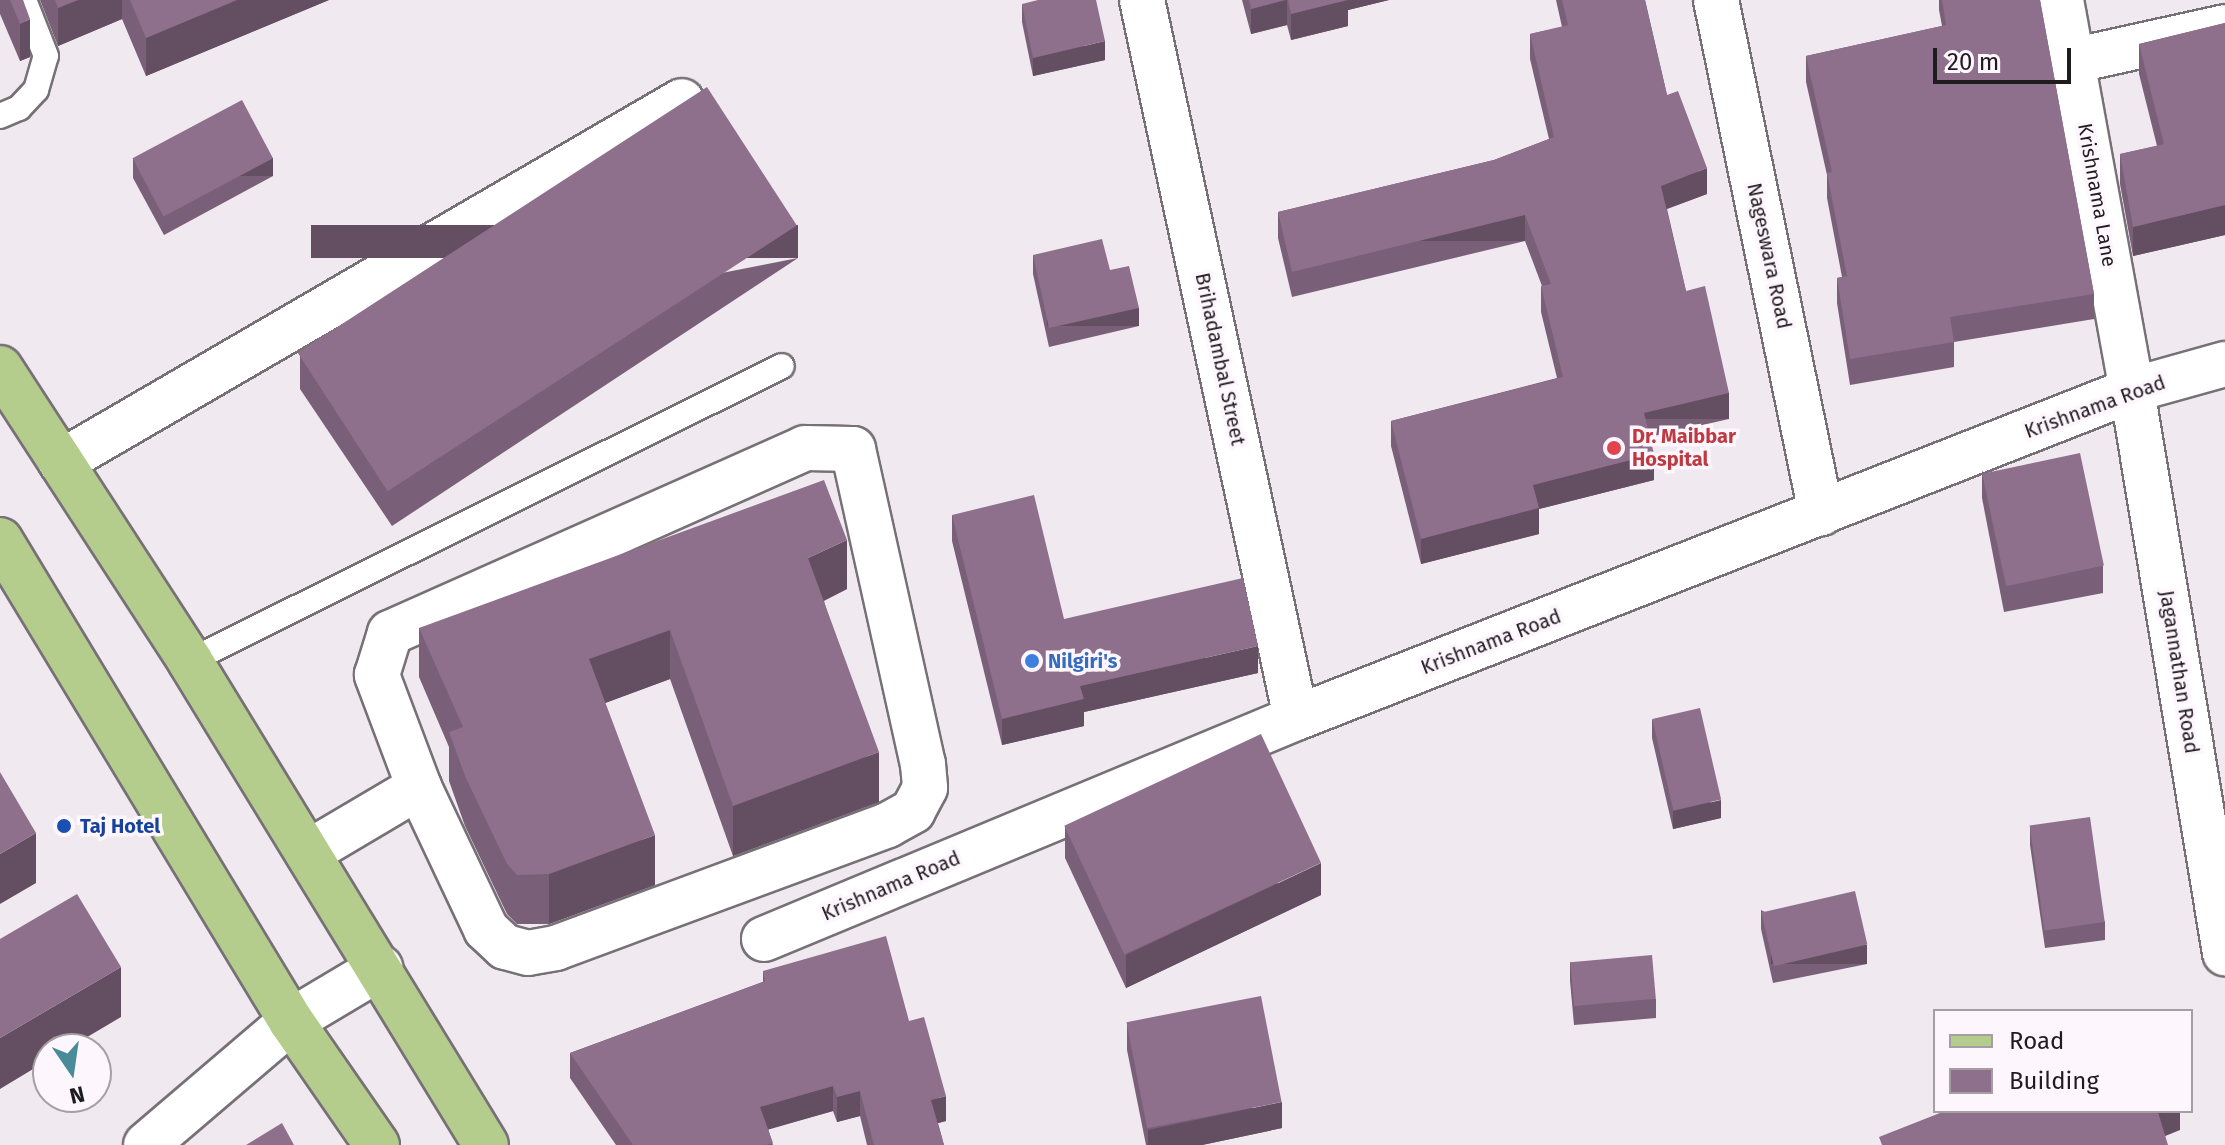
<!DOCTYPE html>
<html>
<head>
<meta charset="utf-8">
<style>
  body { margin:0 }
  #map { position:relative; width:2225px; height:1145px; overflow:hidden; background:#f0e9f0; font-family:"Fira Sans",sans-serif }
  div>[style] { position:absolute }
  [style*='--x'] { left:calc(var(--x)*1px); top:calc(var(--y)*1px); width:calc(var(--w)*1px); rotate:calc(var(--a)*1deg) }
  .roads { filter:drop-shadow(2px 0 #777177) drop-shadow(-2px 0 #777177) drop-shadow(0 2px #777177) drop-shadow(0 -2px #777177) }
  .service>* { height:24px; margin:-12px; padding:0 12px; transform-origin:12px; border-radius:12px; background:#fff }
  .minor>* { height:44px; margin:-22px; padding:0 22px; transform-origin:22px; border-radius:22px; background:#fff }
  .tertiary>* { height:44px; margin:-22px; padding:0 22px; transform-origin:22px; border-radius:22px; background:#fff }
  .primary>* { height:44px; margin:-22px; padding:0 22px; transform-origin:22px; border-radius:22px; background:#b4cd8c }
  .wall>* { inset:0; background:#7a5f78 }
  .shaded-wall>* { inset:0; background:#634e62; transform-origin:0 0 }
  .building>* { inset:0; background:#8e6f8c; transform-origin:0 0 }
  .dots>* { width:22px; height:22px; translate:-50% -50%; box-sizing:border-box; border:4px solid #fef6fd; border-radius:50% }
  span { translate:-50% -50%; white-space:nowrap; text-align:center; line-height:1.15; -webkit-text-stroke:7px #fef6fd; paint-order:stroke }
  .street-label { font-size:20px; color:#1f1c1f }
  .health-label { font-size:20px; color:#be3a42; font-weight:700 }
  .left { translate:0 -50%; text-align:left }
  .shop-label { font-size:20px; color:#366cbe; font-weight:700 }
  .transit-label { font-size:20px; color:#164399; font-weight:700 }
  .legend { position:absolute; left:1933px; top:1009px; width:260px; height:104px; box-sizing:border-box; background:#fef6fd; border:2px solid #a59fa4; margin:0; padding:10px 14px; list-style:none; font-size:24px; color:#1f1c1f }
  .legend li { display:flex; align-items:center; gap:16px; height:40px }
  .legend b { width:40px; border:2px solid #a59fa4 }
  .north { position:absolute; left:32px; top:1033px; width:80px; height:80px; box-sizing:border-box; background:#fef6fd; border:2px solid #a59fa4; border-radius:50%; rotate:167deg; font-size:22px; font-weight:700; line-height:32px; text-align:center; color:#1f1c1f }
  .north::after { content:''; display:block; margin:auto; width:28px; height:36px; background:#478c98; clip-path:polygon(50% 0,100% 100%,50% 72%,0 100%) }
  .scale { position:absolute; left:1933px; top:48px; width:138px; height:36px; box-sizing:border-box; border:4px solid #1f1c1f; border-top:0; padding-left:10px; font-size:24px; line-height:28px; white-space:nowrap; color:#1f1c1f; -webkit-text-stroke:6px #fef6fd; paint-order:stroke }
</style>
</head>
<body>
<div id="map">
  <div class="roads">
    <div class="service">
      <div style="--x:0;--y:116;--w:21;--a:-23"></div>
      <div style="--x:19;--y:108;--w:25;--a:-47"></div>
      <div style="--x:36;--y:90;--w:35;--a:-74"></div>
      <div style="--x:46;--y:56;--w:60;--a:-111.4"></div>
      <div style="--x:190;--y:661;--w:661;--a:-26.49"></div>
    </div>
    <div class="minor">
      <div style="--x:1142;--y:0;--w:734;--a:77.89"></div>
      <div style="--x:1716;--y:0;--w:524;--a:78.43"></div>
      <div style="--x:2061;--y:0;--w:396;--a:79.7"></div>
      <div style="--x:2132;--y:390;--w:571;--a:80.62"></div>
      <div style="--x:2072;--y:61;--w:157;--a:-12.5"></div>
      <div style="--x:805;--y:448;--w:48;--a:1.2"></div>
      <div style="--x:853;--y:449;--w:323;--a:77.5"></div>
      <div style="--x:923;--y:764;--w:24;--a:85"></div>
      <div style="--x:925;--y:788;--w:26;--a:118"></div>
      <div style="--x:913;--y:811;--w:29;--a:151"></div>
      <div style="--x:888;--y:825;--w:354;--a:159.7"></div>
      <div style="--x:556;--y:948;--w:28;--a:170"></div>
      <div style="--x:528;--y:953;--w:24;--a:-165"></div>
      <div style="--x:505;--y:947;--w:26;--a:-137"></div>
      <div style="--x:486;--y:929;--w:157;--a:-115.3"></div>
      <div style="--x:419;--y:787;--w:120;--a:-110.6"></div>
      <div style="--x:377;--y:675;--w:44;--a:-72.8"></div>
      <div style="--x:390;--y:633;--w:454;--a:-24"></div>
      <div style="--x:61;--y:462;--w:718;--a:-30.17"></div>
      <div style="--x:309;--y:852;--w:128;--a:-30.6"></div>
      <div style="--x:764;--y:939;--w:576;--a:-22.56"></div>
      <div style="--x:1296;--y:718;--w:898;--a:-21.42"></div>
      <div style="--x:2132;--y:390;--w:97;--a:-15.6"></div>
    </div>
    <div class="tertiary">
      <div style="--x:146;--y:1145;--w:191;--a:-40.5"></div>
      <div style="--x:291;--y:1021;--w:104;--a:-30.8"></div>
    </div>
    <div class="primary">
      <div style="--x:0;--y:368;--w:349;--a:57"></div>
      <div style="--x:190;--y:661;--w:567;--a:58.55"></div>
      <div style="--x:0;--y:540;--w:562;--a:58.83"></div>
      <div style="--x:291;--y:1021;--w:151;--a:55.3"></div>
    </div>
  </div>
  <div class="wall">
    <div style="clip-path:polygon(0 0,23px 0,30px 57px,20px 61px,0 14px)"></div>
    <div style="clip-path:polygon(40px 0,329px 0,146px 76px,122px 19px,58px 46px)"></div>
    <div style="clip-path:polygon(1242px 0,1389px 0,1348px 10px,1348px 26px,1291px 40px,1287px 25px,1251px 34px)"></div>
    <div style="clip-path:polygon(1556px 0,1645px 0,1667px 95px,1707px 194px,1667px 209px,1686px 291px,1729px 419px,1649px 437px,1654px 480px,1539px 509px,1539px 534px,1421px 564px,1391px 446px,1391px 421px,1557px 378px,1541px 312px,1541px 286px,1542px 286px,1525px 241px,1292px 297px,1278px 238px,1278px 212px,1494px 160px,1549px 139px,1530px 59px,1530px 34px,1562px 27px)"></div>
    <div style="clip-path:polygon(1939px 0,2040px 0,2094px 294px,2094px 319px,1954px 342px,1954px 367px,1850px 385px,1837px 303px,1837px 278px,1842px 277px,1827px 198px,1827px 175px,1806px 82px,1806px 56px,1942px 26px,1939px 10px)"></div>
    <div style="clip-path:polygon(1022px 4px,1105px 60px,1033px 76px,1022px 22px)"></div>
    <div style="clip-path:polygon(2225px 23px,2225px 235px,2133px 256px,2120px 184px,2120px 154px,2157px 146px,2139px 74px,2139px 44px)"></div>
    <div style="clip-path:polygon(133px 159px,273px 176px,164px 235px,133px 178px)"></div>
    <div style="clip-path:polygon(1033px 255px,1110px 270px,1139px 326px,1049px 347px,1033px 274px)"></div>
    <div style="clip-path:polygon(798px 258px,392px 526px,300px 389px,300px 356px)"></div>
    <div style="clip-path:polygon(1982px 471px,2103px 566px,2103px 593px,2004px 612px,1982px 498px)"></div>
    <div style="clip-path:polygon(952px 515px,1064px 619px,1258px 673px,1084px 712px,1084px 726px,1002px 745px,952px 541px)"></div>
    <div style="clip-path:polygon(847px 589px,824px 601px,879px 802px,733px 856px,670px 679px,605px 703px,655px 885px,549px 924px,517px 924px,507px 914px,465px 826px,449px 781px,449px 747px,419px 677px,419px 628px)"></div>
    <div style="clip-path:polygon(1652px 719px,1721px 818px,1673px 829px,1652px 738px)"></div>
    <div style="clip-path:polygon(1065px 826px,1321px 895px,1126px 988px,1065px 858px)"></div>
    <div style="clip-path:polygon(2030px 826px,2105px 922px,2105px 940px,2045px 948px,2030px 845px)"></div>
    <div style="clip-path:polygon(1761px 910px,1867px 964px,1773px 983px,1761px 929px)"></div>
    <div style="clip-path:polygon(1570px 962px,1656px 999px,1656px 1018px,1574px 1025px,1570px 981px)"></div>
    <div style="clip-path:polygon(763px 971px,909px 1021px,946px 1121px,938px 1123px,944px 1145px,867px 1145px,860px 1116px,837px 1122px,833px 1111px,768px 1129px,773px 1145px,616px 1145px,570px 1078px,570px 1053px,763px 982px)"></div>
    <div style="clip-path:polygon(1127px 1024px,1282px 1128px,1202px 1145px,1146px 1145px,1127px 1050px)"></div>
  </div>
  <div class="shaded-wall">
    <div style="clip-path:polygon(78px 0,122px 0,122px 19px,58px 46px,58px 8px)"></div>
    <div style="clip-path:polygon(237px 0,329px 0,146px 76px,146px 38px)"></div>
    <div style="clip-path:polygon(1287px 0,1287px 25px,1251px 34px,1251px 9px)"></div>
    <div style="clip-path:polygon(1344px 0,1389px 0,1348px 10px,1348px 26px,1291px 40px,1291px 14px)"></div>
    <div style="clip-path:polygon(30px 19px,30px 57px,20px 61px,20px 24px)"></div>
    <div style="clip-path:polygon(1105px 41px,1105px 60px,1033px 76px,1033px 58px)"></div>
    <div style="left:273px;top:158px;width:18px;height:124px;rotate:90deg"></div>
    <div style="clip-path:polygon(1707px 168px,1707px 194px,1661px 211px,1661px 186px)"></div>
    <div style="clip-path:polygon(2225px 205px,2225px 235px,2133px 256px,2133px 227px)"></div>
    <div style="left:1525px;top:215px;width:26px;height:240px;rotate:90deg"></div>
    <div style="left:798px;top:225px;width:33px;height:487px;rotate:90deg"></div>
    <div style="left:1139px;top:308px;width:18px;height:92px;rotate:90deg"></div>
    <div style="left:1729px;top:393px;width:26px;height:87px;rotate:90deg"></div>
    <div style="clip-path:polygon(1654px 454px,1654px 480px,1539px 509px,1539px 534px,1421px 564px,1421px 539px,1533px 485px)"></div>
    <div style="clip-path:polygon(847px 540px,847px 589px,808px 608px,808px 558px)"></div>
    <div style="clip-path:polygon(670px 630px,670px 679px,589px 709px,589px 659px)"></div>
    <div style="clip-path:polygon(1258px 646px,1258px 673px,1084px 712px,1084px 726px,1002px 745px,1002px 719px,1080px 686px)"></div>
    <div style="clip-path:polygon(879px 752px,879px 802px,733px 856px,733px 806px)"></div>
    <div style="clip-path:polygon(1721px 800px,1721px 818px,1673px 829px,1673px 811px)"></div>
    <div style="clip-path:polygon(36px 833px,36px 883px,0 904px,0 854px)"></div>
    <div style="clip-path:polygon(655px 835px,655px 885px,549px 924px,549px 874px)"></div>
    <div style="clip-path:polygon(1321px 863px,1321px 895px,1126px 988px,1126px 955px)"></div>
    <div style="left:1867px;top:945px;width:19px;height:96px;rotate:90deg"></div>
    <div style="clip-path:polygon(121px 967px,121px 1017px,67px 1049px,48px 1049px,48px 1060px,0 1089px,0 1038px)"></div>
    <div style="clip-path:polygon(833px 1086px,833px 1111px,760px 1132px,760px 1107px)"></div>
    <div style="clip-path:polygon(860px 1091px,860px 1116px,837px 1122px,837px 1097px)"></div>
    <div style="clip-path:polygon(946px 1096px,946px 1121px,931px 1125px,931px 1100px)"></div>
    <div style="clip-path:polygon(1282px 1102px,1282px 1128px,1202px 1145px,1148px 1145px,1148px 1130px)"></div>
    <div style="clip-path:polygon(2161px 1111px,2180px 1111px,2180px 1130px,2158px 1139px,2158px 1112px)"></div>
  </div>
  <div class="building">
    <div style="clip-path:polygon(10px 0,23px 0,30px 19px,20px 24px)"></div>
    <div style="clip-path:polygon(55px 0,78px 0,58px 8px)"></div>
    <div style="clip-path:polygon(130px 0,237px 0,146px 38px)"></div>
    <div style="clip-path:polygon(1038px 0,1096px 0,1105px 41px,1033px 58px,1022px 4px)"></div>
    <div style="clip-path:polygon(1249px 0,1285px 0,1251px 9px)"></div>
    <div style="clip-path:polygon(1288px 0,1348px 0,1291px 14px)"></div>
    <div style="clip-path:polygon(1562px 0,1645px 0,1667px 95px,1678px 91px,1707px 168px,1661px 186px,1686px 291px,1705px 286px,1729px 393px,1644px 413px,1654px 454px,1533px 485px,1539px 508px,1421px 539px,1391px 421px,1563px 377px,1541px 286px,1551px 284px,1525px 215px,1292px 272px,1278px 212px,1494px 160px,1554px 137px,1530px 34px,1568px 25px)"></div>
    <div style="clip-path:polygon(1942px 0,2040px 0,2094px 294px,1950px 317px,1954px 342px,1850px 359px,1837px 278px,1847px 276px,1827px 173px,1832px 172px,1806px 56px,1946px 25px)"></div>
    <div style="clip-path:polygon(2225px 23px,2225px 205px,2133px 227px,2120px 154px,2164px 144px,2139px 44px)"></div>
    <div style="left:707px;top:87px;width:165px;height:488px;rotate:57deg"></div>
    <div style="left:242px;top:100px;width:66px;height:124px;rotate:62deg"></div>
    <div style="clip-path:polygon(1102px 239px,1110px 270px,1129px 266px,1139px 308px,1049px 328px,1033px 255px)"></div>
    <div style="left:2080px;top:453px;width:115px;height:100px;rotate:78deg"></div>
    <div style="clip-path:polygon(824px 480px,847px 540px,808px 558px,879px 752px,733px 806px,670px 630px,589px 659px,655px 835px,549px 874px,517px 875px,507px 864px,465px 776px,449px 732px,463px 727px,419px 628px)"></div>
    <div style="clip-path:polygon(1034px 495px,1064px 619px,1243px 578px,1258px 646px,1080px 686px,1084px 699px,1002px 719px,952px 515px)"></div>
    <div style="left:1700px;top:708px;width:94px;height:49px;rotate:77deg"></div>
    <div style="left:1261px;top:734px;width:142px;height:217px;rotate:65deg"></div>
    <div style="clip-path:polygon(0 772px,36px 833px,0 854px)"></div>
    <div style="left:2090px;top:817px;width:106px;height:61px;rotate:82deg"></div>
    <div style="left:1855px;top:891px;width:55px;height:96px;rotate:77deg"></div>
    <div style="clip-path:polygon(77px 894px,121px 967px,0 1038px,0 939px)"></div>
    <div style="clip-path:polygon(886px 936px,909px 1021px,924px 1017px,946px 1096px,931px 1100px,944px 1145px,874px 1145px,860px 1091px,837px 1097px,833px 1086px,760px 1107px,773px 1143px,766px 1145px,633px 1145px,570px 1053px,765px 981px,763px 971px)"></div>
    <div style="left:1652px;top:955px;width:44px;height:82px;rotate:85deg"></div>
    <div style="left:1261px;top:996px;width:108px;height:137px;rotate:79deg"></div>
    <div style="clip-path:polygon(1945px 1111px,2161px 1111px,2158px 1112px,2168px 1145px,1882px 1145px,1879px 1137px)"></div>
    <div style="clip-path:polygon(282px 1123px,294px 1145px,246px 1145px)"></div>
  </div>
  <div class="dots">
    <div style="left:1614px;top:448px;background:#e0444e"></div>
    <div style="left:1032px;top:661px;background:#3f7fe0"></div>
    <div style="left:64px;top:826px;background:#1a4fb4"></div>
  </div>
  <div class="street-label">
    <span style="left:2097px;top:195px;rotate:80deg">Krishnama Lane</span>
    <span style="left:1769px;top:256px;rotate:78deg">Nageswara Road</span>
    <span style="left:1220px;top:359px;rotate:78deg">Brihadambal Street</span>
    <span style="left:2095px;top:407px;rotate:-20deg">Krishnama Road</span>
    <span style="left:1491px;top:642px;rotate:-21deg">Krishnama Road</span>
    <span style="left:2179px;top:672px;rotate:81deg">Jagannathan Road</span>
    <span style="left:891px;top:886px;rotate:-23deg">Krishnama Road</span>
  </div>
  <div class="health-label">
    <span class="left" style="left:1632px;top:448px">Dr. Maibbar<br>Hospital</span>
  </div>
  <div class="shop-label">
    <span class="left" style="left:1048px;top:661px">Nilgiri's</span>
  </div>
  <div class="transit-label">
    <span class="left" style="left:80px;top:826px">Taj Hotel</span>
  </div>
  <ul class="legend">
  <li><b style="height:10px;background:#b4cd8c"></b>Road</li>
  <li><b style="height:22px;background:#8e6f8c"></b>Building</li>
  </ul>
  <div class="north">N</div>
  <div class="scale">20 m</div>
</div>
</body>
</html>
